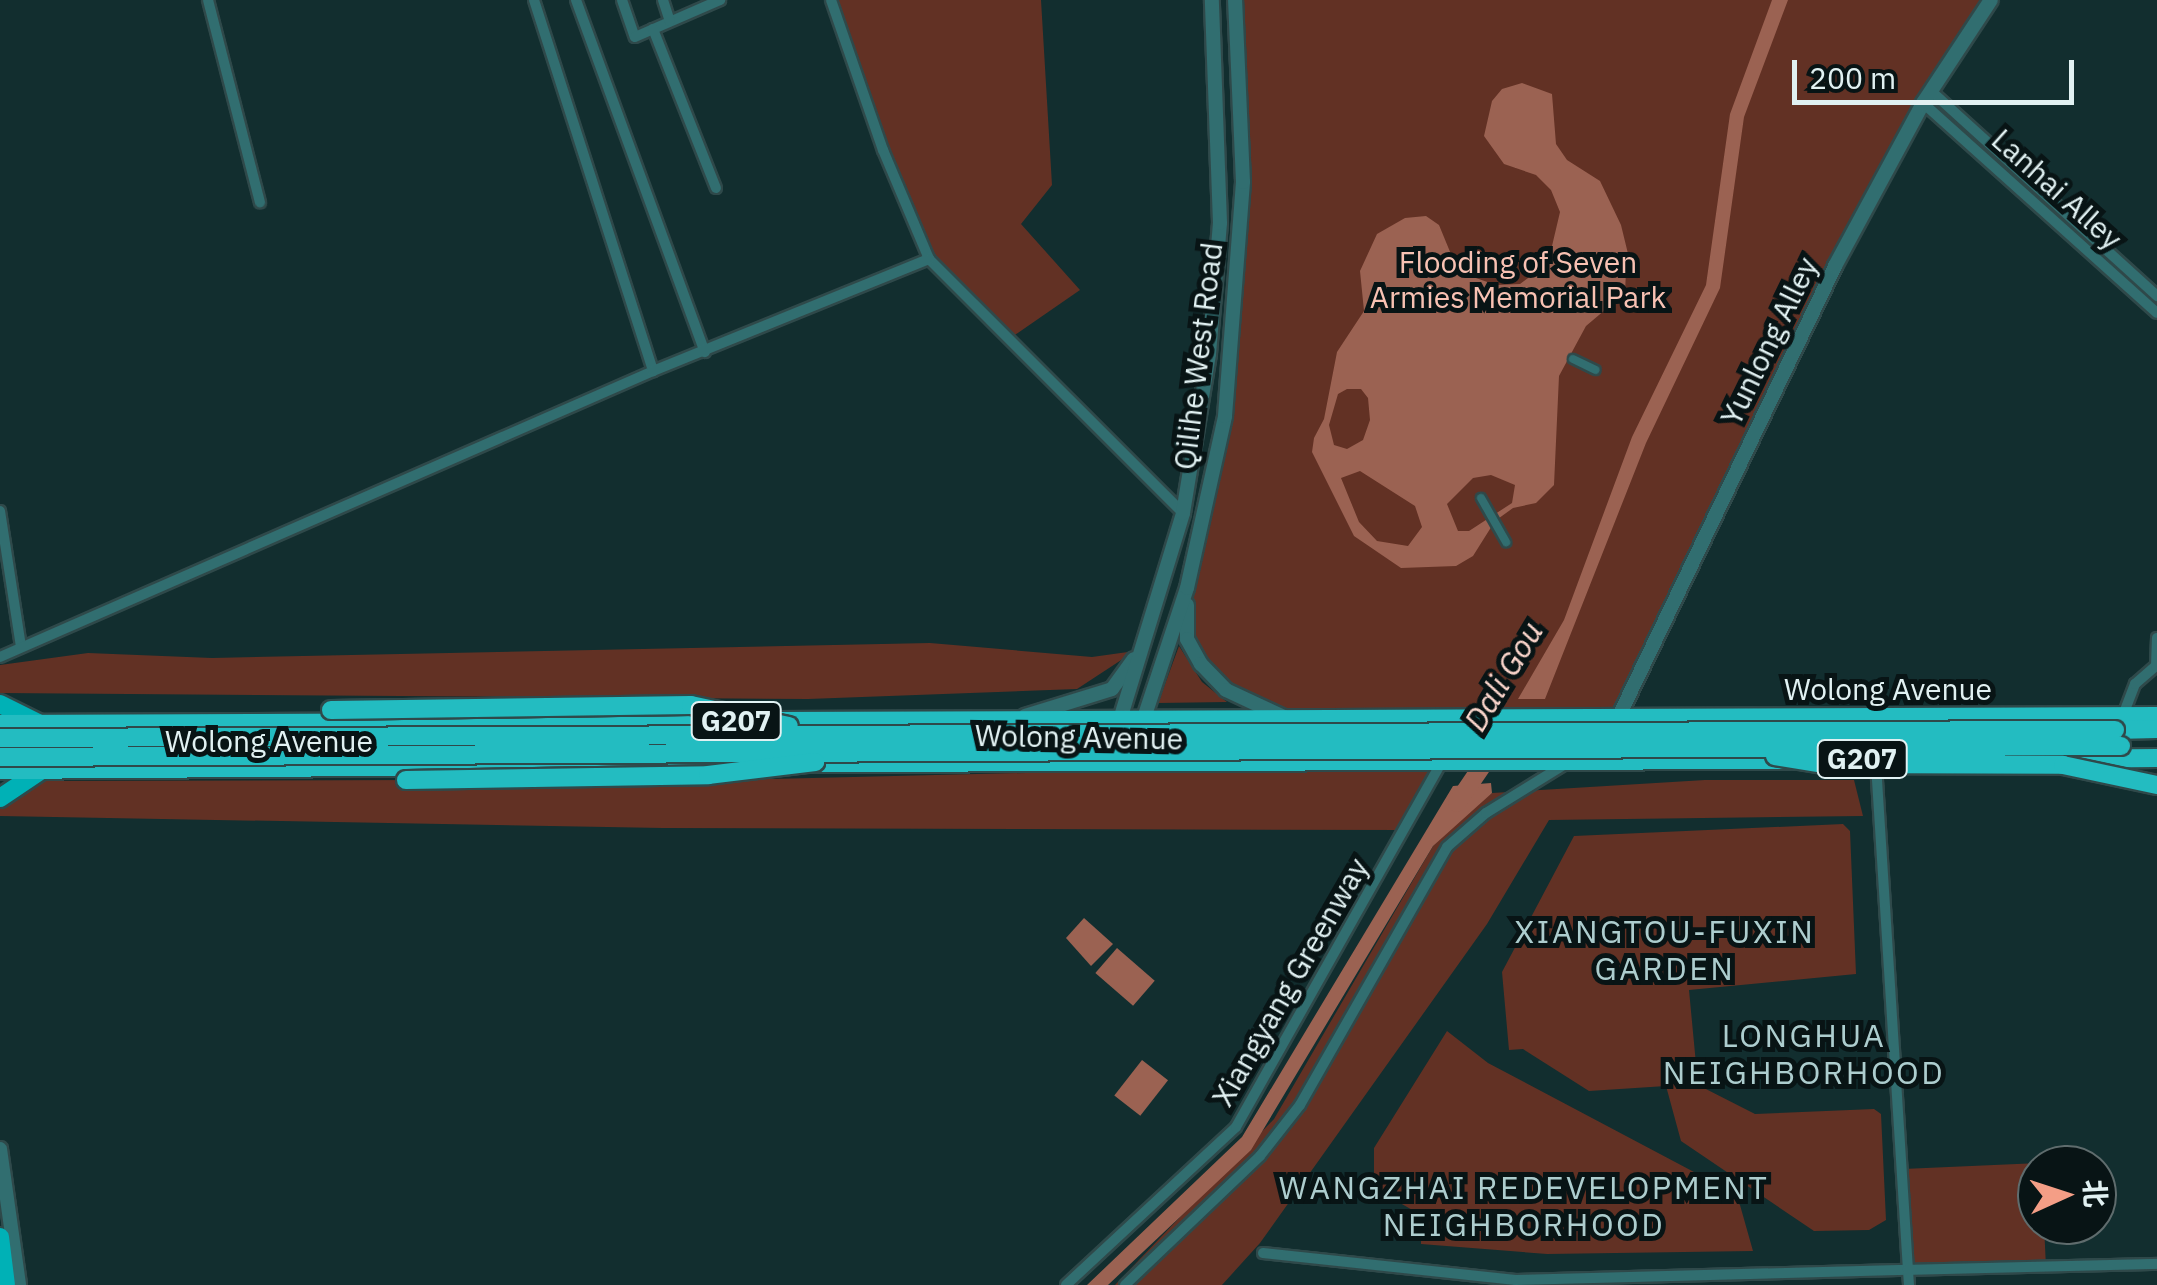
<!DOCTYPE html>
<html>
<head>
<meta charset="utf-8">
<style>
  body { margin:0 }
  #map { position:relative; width:2157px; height:1285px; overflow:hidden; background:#122e2f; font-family:"IBM Plex Sans","Noto Sans SC",sans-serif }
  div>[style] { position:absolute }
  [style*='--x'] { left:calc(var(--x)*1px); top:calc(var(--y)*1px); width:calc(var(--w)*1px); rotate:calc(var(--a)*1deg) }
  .green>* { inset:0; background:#623124 }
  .water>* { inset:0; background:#9b6252; transform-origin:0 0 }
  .river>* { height:18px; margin:-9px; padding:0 9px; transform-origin:9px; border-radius:9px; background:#9b6252 }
  .roads { filter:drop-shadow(2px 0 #2f494a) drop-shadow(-2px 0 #2f494a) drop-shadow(0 2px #2f494a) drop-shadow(0 -2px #2f494a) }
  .pedestrian>* { height:8px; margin:-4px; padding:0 4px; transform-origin:4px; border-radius:4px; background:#316e70 }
  .minor>* { height:10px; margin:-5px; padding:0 5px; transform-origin:5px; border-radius:5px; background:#316e70 }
  .tertiary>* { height:14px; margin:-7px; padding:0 7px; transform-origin:7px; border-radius:7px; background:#316e70 }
  .primary>* { height:18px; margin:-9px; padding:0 9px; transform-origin:9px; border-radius:9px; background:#00b1b6 }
  .trunk>* { height:18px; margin:-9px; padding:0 9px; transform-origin:9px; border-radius:9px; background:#23bcc1 }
  .bridges { filter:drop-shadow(2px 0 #2f494a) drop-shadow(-2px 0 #2f494a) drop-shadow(0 2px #2f494a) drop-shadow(0 -2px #2f494a) }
  .trunk-bridge>* { height:18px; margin:-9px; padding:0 9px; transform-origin:9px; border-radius:9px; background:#23bcc1 }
  span { translate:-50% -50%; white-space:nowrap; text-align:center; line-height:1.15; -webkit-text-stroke:10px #081415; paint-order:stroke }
  .shield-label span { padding:2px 8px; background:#081415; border:2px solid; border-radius:8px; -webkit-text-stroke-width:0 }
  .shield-label { font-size:28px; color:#e1f1f2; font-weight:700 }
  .street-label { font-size:30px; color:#e1f1f2 }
  .park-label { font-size:30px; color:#f8c2b3 }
  .water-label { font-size:32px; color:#fad5cb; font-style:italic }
  .neighbourhood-label { font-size:32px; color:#adcdce; letter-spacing:2.5px }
  .north { position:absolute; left:2017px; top:1145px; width:100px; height:100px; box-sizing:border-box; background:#081415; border:2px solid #5f6c6d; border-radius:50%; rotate:87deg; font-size:28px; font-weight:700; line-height:40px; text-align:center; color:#e1f1f2 }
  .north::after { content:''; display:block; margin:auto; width:35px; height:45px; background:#f49e86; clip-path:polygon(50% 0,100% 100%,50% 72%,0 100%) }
  .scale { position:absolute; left:1792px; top:60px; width:282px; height:45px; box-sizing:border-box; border:5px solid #e1f1f2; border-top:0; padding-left:12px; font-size:30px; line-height:35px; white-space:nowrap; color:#e1f1f2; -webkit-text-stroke:8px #081415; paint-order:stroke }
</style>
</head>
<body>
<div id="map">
  <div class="green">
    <div style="clip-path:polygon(831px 0,1041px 0,1052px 185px,1021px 224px,1080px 290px,1009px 339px,929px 259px)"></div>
    <div style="clip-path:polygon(1235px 0,1991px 0,1923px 103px,1618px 718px,1285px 718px,1229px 683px,1200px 650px,1190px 630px,1187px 588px,1213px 478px,1243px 182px)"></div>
    <div style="clip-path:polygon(930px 643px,1092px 657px,1135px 651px,1077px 689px,808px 699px,0 693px,0 665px,88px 653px,212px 658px)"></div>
    <div style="clip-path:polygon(1179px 646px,1202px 682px,1227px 702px,1158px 703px)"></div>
    <div style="clip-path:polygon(1441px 763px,1406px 830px,663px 828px,0 816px,0 806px,40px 781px,771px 779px)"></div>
    <div style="clip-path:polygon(1705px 780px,1854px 780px,1863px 816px,1549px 820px,1487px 924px,1260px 1243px,1222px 1285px,1115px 1285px,1274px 1119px,1433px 846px,1455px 820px,1492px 793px)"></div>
    <div style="clip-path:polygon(1843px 824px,1850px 831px,1856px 974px,1689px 990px,1698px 1085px,1755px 1114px,1874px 1109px,1881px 1114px,1886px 1220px,1869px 1230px,1814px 1231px,1681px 1141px,1666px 1086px,1589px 1091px,1523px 1049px,1509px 1050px,1502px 972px,1574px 836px)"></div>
    <div style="clip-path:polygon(1447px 1031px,1488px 1063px,1728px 1190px,1740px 1205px,1753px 1251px,1547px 1254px,1421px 1244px,1421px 1215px,1374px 1188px,1374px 1148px)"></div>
    <div style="clip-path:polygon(2041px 1163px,2037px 1225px,2044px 1225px,2046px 1267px,1908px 1270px,1903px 1169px)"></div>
  </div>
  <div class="water">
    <div style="clip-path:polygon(1772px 0,1788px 0,1744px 117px,1720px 288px,1646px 443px,1545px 699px,1518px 699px,1564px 620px,1632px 437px,1706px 285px,1730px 114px)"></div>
    <div style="clip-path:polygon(evenodd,1522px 83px,1552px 94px,1556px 144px,1567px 160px,1600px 181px,1621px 225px,1632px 270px,1626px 271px,1625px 293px,1586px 326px,1559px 376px,1554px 485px,1536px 503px,1513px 508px,1495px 521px,1473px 556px,1456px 566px,1401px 568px,1354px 536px,1312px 452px,1314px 438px,1324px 419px,1337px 352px,1364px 311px,1360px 271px,1377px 234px,1405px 218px,1426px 216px,1439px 225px,1453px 259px,1473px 277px,1496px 285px,1520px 284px,1548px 263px,1560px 212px,1551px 190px,1536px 175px,1504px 164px,1484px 136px,1492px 101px,1502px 89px,1522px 83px,1347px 389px,1361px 389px,1368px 398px,1370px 420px,1363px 440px,1347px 449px,1334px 445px,1329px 425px,1338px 394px,1347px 389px,1522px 83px,1360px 471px,1415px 506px,1422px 527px,1408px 546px,1377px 541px,1359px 522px,1341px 478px,1360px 471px,1522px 83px,1491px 475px,1515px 485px,1512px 503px,1469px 531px,1458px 531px,1447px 504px,1473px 478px,1491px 475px)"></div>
    <div style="clip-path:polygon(1491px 783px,1492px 793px,1433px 846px,1251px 1150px,1108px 1285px,1087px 1285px,1242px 1137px,1453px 786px)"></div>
    <div style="clip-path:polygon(1084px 918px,1113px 944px,1091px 966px,1066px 938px)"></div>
    <div style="left:1117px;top:948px;width:50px;height:33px;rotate:41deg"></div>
    <div style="left:1142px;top:1060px;width:33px;height:45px;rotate:38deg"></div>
  </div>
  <div class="river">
    <div style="--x:1457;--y:803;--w:64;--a:-55.8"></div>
  </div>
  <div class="roads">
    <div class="pedestrian">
      <div style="--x:1573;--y:359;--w:25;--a:26"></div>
      <div style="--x:1481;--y:498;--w:51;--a:60.4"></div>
    </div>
    <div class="minor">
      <div style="--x:208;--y:0;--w:209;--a:75.6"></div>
      <div style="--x:534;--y:0;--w:390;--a:72.2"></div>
      <div style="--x:576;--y:0;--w:375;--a:69.9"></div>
      <div style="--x:622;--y:0;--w:39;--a:71"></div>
      <div style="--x:635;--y:37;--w:93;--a:-23.5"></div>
      <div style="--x:663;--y:0;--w:22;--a:72"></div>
      <div style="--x:831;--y:0;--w:159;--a:70.9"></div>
      <div style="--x:883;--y:150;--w:118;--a:67.1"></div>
      <div style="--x:929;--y:259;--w:359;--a:45"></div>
      <div style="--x:653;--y:29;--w:171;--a:68.4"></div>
      <div style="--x:1930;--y:90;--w:307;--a:42.2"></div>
      <div style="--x:1923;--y:103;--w:314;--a:41.9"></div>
      <div style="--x:0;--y:511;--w:138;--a:81.2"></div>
      <div style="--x:0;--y:657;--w:713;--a:-23.65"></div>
      <div style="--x:653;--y:371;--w:298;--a:-22.1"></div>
      <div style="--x:2125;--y:710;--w:28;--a:-69"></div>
      <div style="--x:2135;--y:684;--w:28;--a:-41"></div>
      <div style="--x:2156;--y:666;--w:28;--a:-88"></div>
      <div style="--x:1263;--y:1253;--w:254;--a:6.1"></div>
      <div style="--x:1516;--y:1280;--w:392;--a:-1.5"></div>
      <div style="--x:1908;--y:1270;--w:507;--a:-93.62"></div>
      <div style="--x:1066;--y:1285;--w:232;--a:-42.9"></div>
      <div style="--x:1236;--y:1127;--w:418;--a:-60.6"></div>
      <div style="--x:1125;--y:1285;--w:187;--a:-43.7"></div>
      <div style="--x:1260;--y:1156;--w:65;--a:-51.9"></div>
      <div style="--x:1300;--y:1105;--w:297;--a:-60.3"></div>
      <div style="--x:1447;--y:847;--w:52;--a:-41.1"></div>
      <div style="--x:1486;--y:813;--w:95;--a:-31.7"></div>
      <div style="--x:1909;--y:1285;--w:15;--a:-94"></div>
      <div style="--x:1908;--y:1270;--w:249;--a:-1.4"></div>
    </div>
    <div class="tertiary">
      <div style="--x:1187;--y:605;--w:34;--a:90"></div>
      <div style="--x:1187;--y:639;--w:29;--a:61"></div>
      <div style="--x:1201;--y:664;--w:36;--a:46"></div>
      <div style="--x:1226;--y:690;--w:64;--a:25"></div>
      <div style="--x:1025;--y:716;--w:91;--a:-17.2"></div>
      <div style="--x:1112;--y:689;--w:37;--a:-54"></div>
      <div style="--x:1618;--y:718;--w:501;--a:-64.35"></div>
      <div style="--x:1835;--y:266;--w:185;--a:-61.6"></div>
      <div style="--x:1923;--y:103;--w:123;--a:-56.6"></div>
      <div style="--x:1118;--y:726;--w:223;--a:-73"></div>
      <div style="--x:1183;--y:513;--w:161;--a:-80.7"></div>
      <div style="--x:1209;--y:354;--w:131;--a:-85.2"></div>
      <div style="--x:1220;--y:223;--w:223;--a:-92.1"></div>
      <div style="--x:1141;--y:727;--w:146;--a:-71.7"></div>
      <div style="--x:1187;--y:588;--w:176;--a:-77.5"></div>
      <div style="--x:1225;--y:416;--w:235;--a:-85.6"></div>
      <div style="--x:1243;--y:182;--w:182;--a:-92.5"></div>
      <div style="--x:0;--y:1149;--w:137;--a:82"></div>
    </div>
    <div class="primary">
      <div style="--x:0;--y:704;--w:45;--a:26.6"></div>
      <div style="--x:0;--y:798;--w:52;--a:-34"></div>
      <div style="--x:0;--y:1237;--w:48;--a:82.9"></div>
    </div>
    <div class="trunk">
      <div style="--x:775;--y:721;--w:1382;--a:-0.21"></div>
      <div style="--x:0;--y:724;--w:744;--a:-0.23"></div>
      <div style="--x:2115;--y:730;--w:42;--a:-1.4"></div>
      <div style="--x:2053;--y:759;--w:104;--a:-0.6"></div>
      <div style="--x:803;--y:763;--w:989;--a:-0.17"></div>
      <div style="--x:0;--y:770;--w:747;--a:-0.46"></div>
    </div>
  </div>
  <div class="bridges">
    <div class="trunk-bridge">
      <div style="--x:331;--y:710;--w:360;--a:-0.8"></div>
      <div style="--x:691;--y:705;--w:100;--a:12.1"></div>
      <div style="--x:0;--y:738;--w:2115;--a:-0.22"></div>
      <div style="--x:1775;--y:756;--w:50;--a:9.3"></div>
      <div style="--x:1824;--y:764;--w:239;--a:0.2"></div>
      <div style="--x:2063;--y:765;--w:96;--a:12"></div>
      <div style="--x:0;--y:757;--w:2121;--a:-0.3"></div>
      <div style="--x:406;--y:780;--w:302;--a:-0.9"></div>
      <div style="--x:708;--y:775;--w:108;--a:-6.9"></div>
    </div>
  </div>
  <div class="shield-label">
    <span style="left:736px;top:721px">G207</span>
    <span style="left:1862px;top:759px">G207</span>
  </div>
  <div class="street-label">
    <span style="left:2057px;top:189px;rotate:42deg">Lanhai Alley</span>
    <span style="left:1769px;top:341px;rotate:-64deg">Yunlong Alley</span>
    <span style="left:1198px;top:356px;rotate:-83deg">Qilihe West Road</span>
    <span style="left:1888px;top:689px">Wolong Avenue</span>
    <span style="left:1079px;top:737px;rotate:1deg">Wolong Avenue</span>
    <span style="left:269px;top:741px">Wolong Avenue</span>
    <span style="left:1290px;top:982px;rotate:-60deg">Xiangyang Greenway</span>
  </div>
  <div class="park-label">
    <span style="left:1518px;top:279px">Flooding of Seven<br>Armies Memorial Park</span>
  </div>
  <div class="water-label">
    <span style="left:1503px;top:676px;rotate:-59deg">Dali Gou</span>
  </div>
  <div class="neighbourhood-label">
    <span style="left:1665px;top:950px">XIANGTOU-FUXIN<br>GARDEN</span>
    <span style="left:1804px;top:1054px">LONGHUA<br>NEIGHBORHOOD</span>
    <span style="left:1524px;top:1206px">WANGZHAI REDEVELOPMENT<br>NEIGHBORHOOD</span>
  </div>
  <div class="north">北</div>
  <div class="scale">200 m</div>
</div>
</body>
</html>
